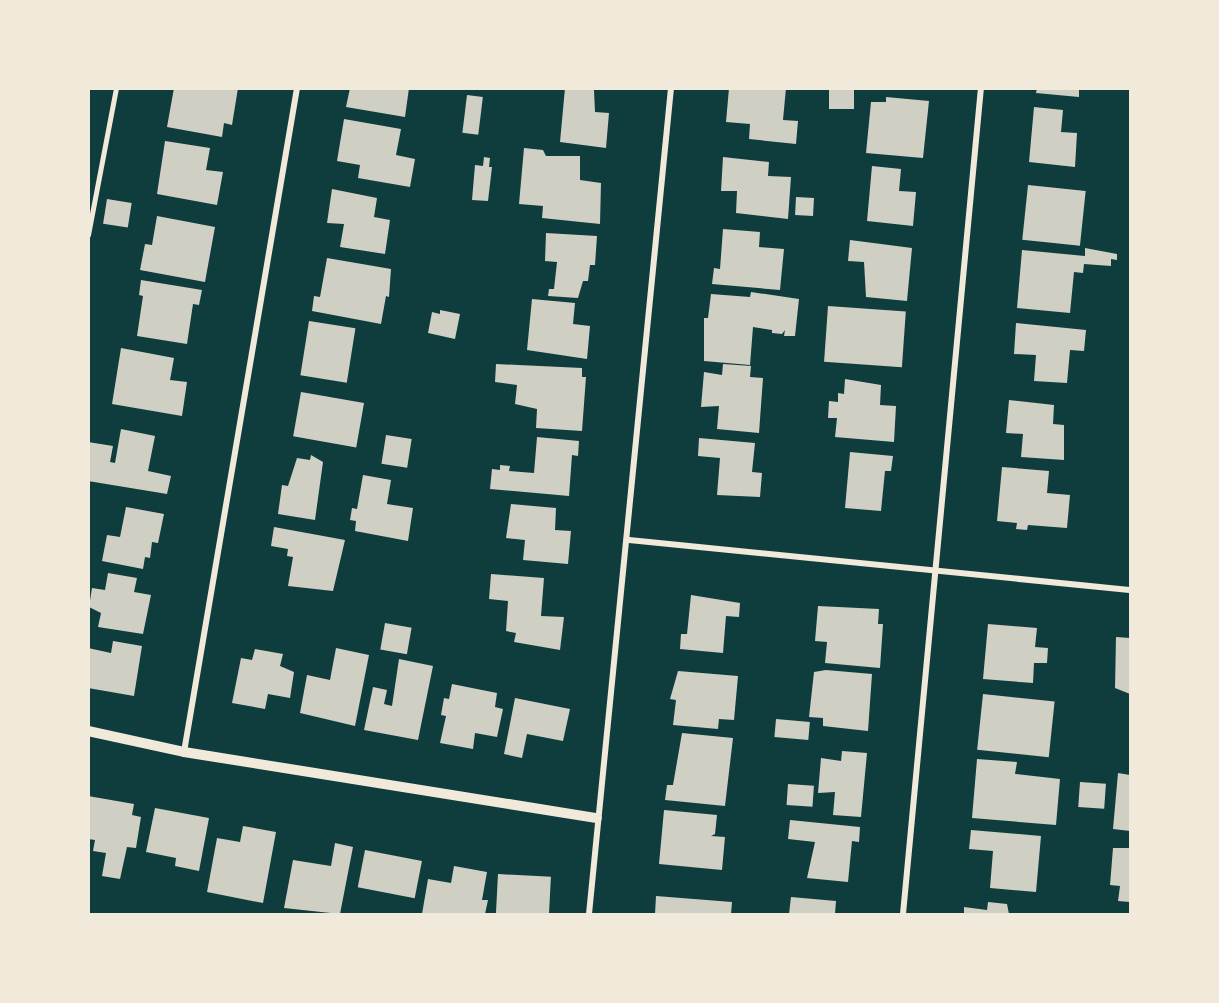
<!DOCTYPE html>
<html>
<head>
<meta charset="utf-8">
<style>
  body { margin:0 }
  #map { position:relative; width:1219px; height:1003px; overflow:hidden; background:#0f3d3e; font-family:"Public Sans",sans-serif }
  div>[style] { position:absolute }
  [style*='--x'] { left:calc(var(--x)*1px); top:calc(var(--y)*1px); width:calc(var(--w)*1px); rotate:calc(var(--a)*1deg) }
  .building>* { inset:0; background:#cfcfc3; transform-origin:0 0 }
  .service>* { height:4.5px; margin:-2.25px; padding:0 2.25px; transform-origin:2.25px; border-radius:2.25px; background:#f1e9da }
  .minor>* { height:6px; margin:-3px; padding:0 3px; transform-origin:3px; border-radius:3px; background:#f1e9da }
  .tertiary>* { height:10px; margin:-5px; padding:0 5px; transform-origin:5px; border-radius:5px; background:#f1e9da }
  span { translate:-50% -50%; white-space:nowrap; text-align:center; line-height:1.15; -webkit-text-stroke:4.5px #f1e9da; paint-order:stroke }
  .frame { position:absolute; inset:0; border:90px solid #f1e9da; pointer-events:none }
</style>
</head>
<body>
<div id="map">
  <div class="building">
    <div style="clip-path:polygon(174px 88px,238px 88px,232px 125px,224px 123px,222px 137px,167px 127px)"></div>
    <div style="clip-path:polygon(350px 88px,409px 88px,405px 117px,346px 107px)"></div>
    <div style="clip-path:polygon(565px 88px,594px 90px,595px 112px,609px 113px,606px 148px,560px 142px)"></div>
    <div style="clip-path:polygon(729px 88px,786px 88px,783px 120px,798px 121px,796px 144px,749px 139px,750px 124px,726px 122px)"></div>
    <div style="left:829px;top:88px;width:25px;height:21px"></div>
    <div style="clip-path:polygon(1037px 88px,1079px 88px,1079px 97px,1036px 93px)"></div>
    <div style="left:467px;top:95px;width:16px;height:38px;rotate:7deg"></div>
    <div style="clip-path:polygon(886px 97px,929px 101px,923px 158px,866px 153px,871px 102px,886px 102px)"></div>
    <div style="clip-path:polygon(1034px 107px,1063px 110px,1061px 132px,1077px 133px,1075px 167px,1029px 162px)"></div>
    <div style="clip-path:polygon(344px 119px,401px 129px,396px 155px,415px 159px,410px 187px,358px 178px,360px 165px,337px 161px)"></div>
    <div style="clip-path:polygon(165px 141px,210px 148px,206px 170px,223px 172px,217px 205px,157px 194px)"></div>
    <div style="clip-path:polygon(524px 148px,543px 150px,546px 156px,580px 156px,580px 180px,601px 183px,600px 224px,542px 218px,543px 206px,519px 204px)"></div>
    <div style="clip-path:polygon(484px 157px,490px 158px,489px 167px,492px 167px,488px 201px,472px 200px,475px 165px,483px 166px)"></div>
    <div style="clip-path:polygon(723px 157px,769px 162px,768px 176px,791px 177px,788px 219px,736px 213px,737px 191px,721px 191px)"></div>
    <div style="clip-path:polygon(872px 166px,901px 169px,899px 191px,916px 192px,913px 226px,867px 221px)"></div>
    <div style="left:1028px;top:185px;width:58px;height:55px;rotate:6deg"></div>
    <div style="clip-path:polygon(332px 189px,377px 198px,374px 217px,390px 220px,385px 254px,340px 247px,344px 224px,327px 223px)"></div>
    <div style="left:796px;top:197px;width:18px;height:18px;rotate:3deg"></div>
    <div style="left:107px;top:199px;width:25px;height:25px;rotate:9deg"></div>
    <div style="clip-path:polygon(157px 216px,215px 227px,205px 282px,140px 270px,145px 244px,152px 245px)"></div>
    <div style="clip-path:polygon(723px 229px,760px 232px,759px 247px,784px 249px,780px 290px,712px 284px,714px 268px,720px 269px)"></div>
    <div style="clip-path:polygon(546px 233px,597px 236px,595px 265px,590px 265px,588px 281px,583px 281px,578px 298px,548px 296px,549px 289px,554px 289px,557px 262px,545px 261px)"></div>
    <div style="clip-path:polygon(850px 240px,912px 248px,907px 301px,866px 297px,864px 262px,848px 261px)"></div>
    <div style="clip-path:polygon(1085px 248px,1117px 254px,1117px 260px,1111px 259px,1111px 266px,1084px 264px,1083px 273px,1074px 272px,1070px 313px,1017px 308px,1022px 250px,1085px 256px)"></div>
    <div style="clip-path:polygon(327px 258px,391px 269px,389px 297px,386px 296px,381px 324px,312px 311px,314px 296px,320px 297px)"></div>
    <div style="clip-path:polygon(141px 280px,202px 290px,199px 305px,193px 304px,187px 344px,137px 336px,143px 296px,139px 295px)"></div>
    <div style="clip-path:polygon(751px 292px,799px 299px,795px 336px,784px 336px,785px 330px,782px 334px,772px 333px,772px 330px,753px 327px,750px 365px,704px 361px,704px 318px,708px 318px,711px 294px,750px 297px)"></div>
    <div style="clip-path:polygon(532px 299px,575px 303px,573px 324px,590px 326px,587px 359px,527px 350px)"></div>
    <div style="left:828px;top:306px;width:78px;height:56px;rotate:4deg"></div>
    <div style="clip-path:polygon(440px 310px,460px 314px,455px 339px,428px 333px,432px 312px,440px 314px)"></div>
    <div style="left:309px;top:321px;width:47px;height:55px;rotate:9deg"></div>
    <div style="clip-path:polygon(1016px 323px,1086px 330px,1084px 351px,1070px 350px,1067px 383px,1034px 381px,1036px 355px,1014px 354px)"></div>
    <div style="clip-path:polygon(121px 348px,174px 358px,170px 380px,187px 382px,182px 416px,112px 404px)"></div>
    <div style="clip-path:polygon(496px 364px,582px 368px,582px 377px,586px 377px,582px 431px,536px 428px,537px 409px,515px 404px,517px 385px,495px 382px)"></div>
    <div style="clip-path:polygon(723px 364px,751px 366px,750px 377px,763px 378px,759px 433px,717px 429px,719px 406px,701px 407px,704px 372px,722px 375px)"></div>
    <div style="clip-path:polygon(845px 379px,881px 385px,880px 405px,896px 406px,894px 442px,835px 437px,837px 418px,828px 418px,829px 401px,838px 402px,838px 393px,844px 394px)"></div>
    <div style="left:301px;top:392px;width:64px;height:45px;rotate:10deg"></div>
    <div style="clip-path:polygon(1009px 400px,1054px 405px,1053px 424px,1064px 425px,1064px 460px,1021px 457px,1023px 434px,1006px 433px)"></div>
    <div style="clip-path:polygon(121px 429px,155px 436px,148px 471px,171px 476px,167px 494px,88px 481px,88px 442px,113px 446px,110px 462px,115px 463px)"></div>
    <div style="left:386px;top:435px;width:26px;height:29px;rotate:9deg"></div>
    <div style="clip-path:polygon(537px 437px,579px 441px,578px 456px,572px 455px,569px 496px,490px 489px,492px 469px,500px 470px,500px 465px,510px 466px,509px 471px,534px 473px)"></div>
    <div style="clip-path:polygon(699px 438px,755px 443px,752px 472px,762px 473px,760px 497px,717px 495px,720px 458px,698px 456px)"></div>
    <div style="clip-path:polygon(850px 452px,893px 456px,891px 471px,885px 471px,881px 511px,845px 508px)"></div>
    <div style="clip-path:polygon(311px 455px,323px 462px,315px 520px,278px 514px,282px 485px,288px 486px,297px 458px,310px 460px)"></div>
    <div style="clip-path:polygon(1002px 467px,1049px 471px,1047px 493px,1070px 495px,1067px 528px,1028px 525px,1027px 530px,1016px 529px,1017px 523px,997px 521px)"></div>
    <div style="clip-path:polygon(363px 475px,391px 480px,387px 504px,413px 508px,408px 541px,355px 531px,356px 521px,350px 520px,352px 508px,357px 509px)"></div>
    <div style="clip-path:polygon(511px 504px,556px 508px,555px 530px,571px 531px,568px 564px,523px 560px,525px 540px,506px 538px)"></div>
    <div style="clip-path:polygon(126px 507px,164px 514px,158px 543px,152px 542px,150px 558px,145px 557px,143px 569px,102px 561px,107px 535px,120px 537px)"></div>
    <div style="clip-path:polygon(274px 527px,345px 540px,333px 591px,288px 586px,293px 557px,287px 556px,288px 549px,271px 546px)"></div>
    <div style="clip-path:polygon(108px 573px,137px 578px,134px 592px,151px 595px,143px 634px,98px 627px,101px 613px,89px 607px,92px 588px,105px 590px)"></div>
    <div style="clip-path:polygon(491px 574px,544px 578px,541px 616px,564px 617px,560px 650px,514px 642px,516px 633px,506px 631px,508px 601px,489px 599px)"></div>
    <div style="clip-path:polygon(691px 595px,740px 603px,739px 617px,726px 616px,723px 653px,680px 649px,681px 634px,687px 634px)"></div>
    <div style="clip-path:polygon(818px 606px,879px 609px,878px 624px,883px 624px,880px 668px,825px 663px,827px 642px,815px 641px)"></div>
    <div style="left:385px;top:623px;width:27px;height:27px;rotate:10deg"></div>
    <div style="clip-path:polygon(988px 624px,1037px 628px,1035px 647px,1048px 648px,1047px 663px,1034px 663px,1033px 683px,983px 679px)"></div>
    <div style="clip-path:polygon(1116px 637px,1130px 638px,1130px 694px,1115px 688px)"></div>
    <div style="clip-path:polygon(113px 641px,142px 646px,134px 696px,88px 688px,88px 648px,111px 653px)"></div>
    <div style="clip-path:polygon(336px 648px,369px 655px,355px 726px,300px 713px,307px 675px,330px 680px)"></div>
    <div style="clip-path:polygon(255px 649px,283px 654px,280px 666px,294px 672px,290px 698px,268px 694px,265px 709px,232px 703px,241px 658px,252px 660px)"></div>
    <div style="clip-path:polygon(399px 659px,433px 666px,418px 740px,364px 730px,373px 687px,387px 690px,384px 704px,392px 706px)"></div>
    <div style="clip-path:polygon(826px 670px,872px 674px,868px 731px,823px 726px,823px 718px,809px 717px,814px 672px)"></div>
    <div style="clip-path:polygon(678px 671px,738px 676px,734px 720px,719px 719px,718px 729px,673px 725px,676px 700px,670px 699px)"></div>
    <div style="clip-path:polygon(452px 684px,497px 693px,495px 707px,503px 709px,497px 737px,475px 733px,473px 749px,440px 743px,446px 716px,441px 715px,444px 698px,449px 699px)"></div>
    <div style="left:983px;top:694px;width:72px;height:56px;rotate:6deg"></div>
    <div style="clip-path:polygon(515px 698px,570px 709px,563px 741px,527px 734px,522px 758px,504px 754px)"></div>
    <div style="left:776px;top:719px;width:34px;height:18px;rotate:5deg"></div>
    <div style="clip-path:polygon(682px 733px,733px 738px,725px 806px,665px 800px,667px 785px,673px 785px)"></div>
    <div style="clip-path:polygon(842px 751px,867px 753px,861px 817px,833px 815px,835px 792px,818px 793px,821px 758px,841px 761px)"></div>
    <div style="clip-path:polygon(977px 759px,1017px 762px,1015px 774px,1060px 779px,1056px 825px,972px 818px)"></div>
    <div style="clip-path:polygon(1118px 773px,1130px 775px,1130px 831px,1113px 829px)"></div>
    <div style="left:1080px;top:782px;width:26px;height:25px;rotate:4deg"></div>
    <div style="left:788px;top:784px;width:26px;height:21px;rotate:4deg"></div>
    <div style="clip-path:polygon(88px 796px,134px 804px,132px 815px,141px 817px,136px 848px,127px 847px,120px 879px,102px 876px,106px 853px,93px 851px,95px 840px,88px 839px)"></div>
    <div style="clip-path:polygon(155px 808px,209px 818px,199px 871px,175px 866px,176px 858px,146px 852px)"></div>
    <div style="clip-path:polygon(664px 810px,717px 815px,715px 834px,711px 836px,725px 837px,722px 870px,659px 864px)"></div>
    <div style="clip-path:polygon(790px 820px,860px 827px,859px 842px,852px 841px,848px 882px,807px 878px,815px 842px,788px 839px)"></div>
    <div style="clip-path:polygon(243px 826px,276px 832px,263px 903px,207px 892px,217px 838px,240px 842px)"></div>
    <div style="clip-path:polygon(971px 830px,1041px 836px,1036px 892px,990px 888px,993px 851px,969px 849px)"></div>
    <div style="clip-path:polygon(335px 843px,353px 847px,340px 914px,284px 908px,293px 860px,331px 866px)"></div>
    <div style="clip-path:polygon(1113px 848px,1130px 848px,1130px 902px,1118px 901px,1120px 886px,1110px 885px)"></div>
    <div style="left:365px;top:850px;width:58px;height:38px;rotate:11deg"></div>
    <div style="clip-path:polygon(454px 866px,487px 872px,482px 900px,488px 900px,485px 914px,422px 914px,428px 879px,451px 883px)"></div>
    <div style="left:498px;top:874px;width:53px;height:40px;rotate:3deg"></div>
    <div style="clip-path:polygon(656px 896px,732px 902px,731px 914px,655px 914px)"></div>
    <div style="clip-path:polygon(791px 897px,836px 901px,835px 914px,789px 914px)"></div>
    <div style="clip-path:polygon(988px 902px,1007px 904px,1009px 914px,964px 914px,964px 907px,987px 910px)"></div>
  </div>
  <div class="service">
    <div style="--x:88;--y:235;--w:150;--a:-79.2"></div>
  </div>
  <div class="minor">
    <div style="--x:629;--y:540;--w:503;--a:5.7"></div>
    <div style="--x:184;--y:752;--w:674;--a:-80.34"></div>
    <div style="--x:589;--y:914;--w:830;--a:-84.33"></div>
    <div style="--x:903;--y:914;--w:830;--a:-84.61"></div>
  </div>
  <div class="tertiary">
    <div style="--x:88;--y:731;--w:98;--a:12.3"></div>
    <div style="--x:184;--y:752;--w:418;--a:9.1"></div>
  </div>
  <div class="frame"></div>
</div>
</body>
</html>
